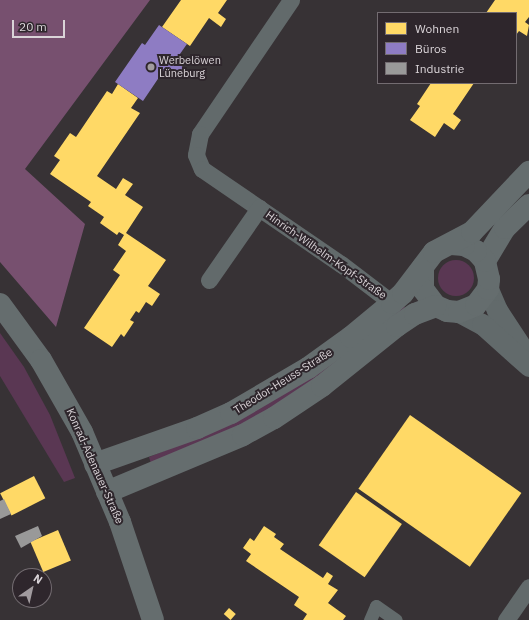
<!DOCTYPE html>
<html>
<head>
<meta charset="utf-8">
<style>
  body { margin:0 }
  #map { position:relative; width:529px; height:620px; overflow:hidden; background:#373235; font-family:"IBM Plex Sans",sans-serif }
  div>[style] { position:absolute }
  [style*='--x'] { left:calc(var(--x)*1px); top:calc(var(--y)*1px); width:calc(var(--w)*1px); rotate:calc(var(--a)*1deg) }
  .green>* { inset:0; background:#5a3753 }
  .round { border-radius:50% }
  .forest>* { inset:0; background:#77506f }
  .homes>* { inset:0; background:#ffd966; transform-origin:0 0 }
  .offices>* { inset:0; background:#8e7cc3 }
  .industry>* { inset:0; background:#999 }
  .pedestrian>* { height:13px; margin:-6.5px; padding:0 6.5px; transform-origin:6.5px; border-radius:6.5px; background:#626a6b }
  .minor>* { height:17px; margin:-8.5px; padding:0 8.5px; transform-origin:8.5px; border-radius:8.5px; background:#626a6b }
  .tertiary>* { height:21px; margin:-10.5px; padding:0 10.5px; transform-origin:10.5px; border-radius:10.5px; background:#626a6b }
  .secondary>* { height:22px; margin:-11px; padding:0 11px; transform-origin:11px; border-radius:11px; background:#656d6e }
  .dots>* { width:11px; height:11px; translate:-50% -50%; box-sizing:border-box; border:2px solid #2e262c; border-radius:50% }
  span { translate:-50% -50%; white-space:nowrap; text-align:center; line-height:1.15; -webkit-text-stroke:4px #2e262c; paint-order:stroke }
  .poi-label { font-size:11px; color:#dad4d8 }
  .left { translate:0 -50%; text-align:left }
  .street-label { font-size:11px; color:#dad4d8 }
  .legend { position:absolute; left:377px; top:12px; width:140px; height:72px; box-sizing:border-box; background:#2e262c; border:1px solid #736c71; margin:0; padding:5px 7px; list-style:none; font-size:12px; color:#dad4d8 }
  .legend li { display:flex; align-items:center; gap:8px; height:20px }
  .legend b { width:20px; border:1px solid #736c71 }
  .north { position:absolute; left:12px; top:568px; width:40px; height:40px; box-sizing:border-box; background:#2e262c; border:1px solid #736c71; border-radius:50%; rotate:34deg; font-size:11px; font-weight:700; line-height:16px; text-align:center; color:#dad4d8 }
  .north::after { content:''; display:block; margin:auto; width:14px; height:18px; background:#a19b9f; clip-path:polygon(50% 0,100% 100%,50% 72%,0 100%) }
  .scale { position:absolute; left:12px; top:20px; width:53px; height:18px; box-sizing:border-box; border:2px solid #dad4d8; border-top:0; padding-left:5px; font-size:12px; line-height:14px; white-space:nowrap; color:#dad4d8; -webkit-text-stroke:3px #2e262c; paint-order:stroke }
</style>
</head>
<body>
<div id="map">
  <div class="green">
    <div class="round" style="left:438px;top:260px;width:36px;height:36px"></div>
    <div style="clip-path:polygon(402px 303px,407px 311px,272px 414px,152px 467px,149px 457px,202px 436px)"></div>
    <div style="clip-path:polygon(0 333px,24px 367px,50px 415px,75px 478px,64px 482px,0 376px)"></div>
  </div>
  <div class="forest">
    <div style="clip-path:polygon(0 0,150px 0,25px 169px,85px 224px,56px 327px,0 262px)"></div>
  </div>
  <div class="homes">
    <div style="clip-path:polygon(181px 0,227px 0,218px 13px,226px 19px,221px 27px,209px 18px,190px 46px,162px 27px)"></div>
    <div style="clip-path:polygon(495px 0,529px 0,529px 17px,525px 22px,529px 25px,527px 36px,519px 31px,516px 35px,516px 13px,486px 13px)"></div>
    <div style="clip-path:polygon(431px 83px,474px 83px,453px 114px,461px 120px,454px 130px,444px 123px,435px 137px,410px 120px,420px 106px,417px 104px)"></div>
    <div style="clip-path:polygon(118px 84px,138px 98px,131px 108px,140px 113px,97px 176px,116px 189px,123px 178px,133px 184px,125px 195px,143px 207px,126px 233px,166px 260px,148px 286px,160px 294px,152px 306px,146px 302px,139px 313px,136px 311px,130px 320px,134px 322px,124px 337px,121px 334px,112px 347px,84px 328px,120px 275px,113px 270px,126px 251px,118px 245px,124px 235px,119px 232px,117px 235px,100px 223px,104px 217px,88px 206px,91px 202px,50px 174px,60px 160px,54px 156px,70px 133px,76px 137px,107px 91px,112px 94px)"></div>
    <div style="left:410px;top:415px;width:136px;height:90px;rotate:35deg"></div>
    <div style="left:34px;top:476px;width:25px;height:38px;rotate:63deg"></div>
    <div style="left:356px;top:492px;width:56px;height:65px;rotate:35deg"></div>
    <div style="clip-path:polygon(264px 526px,276px 534px,274px 537px,284px 544px,280px 549px,323px 578px,327px 572px,333px 576px,328px 584px,338px 590px,328px 603px,346px 616px,343px 620px,303px 620px,307px 614px,294px 605px,299px 597px,246px 561px,251px 554px,243px 548px,250px 538px,254px 541px)"></div>
    <div style="left:58px;top:530px;width:33px;height:30px;rotate:67deg"></div>
    <div style="left:229px;top:608px;width:9px;height:8px;rotate:41deg"></div>
  </div>
  <div class="offices">
    <div style="clip-path:polygon(159px 25px,187px 44px,175px 61px,184px 68px,179px 75px,166px 67px,143px 101px,115px 82px,142px 43px,145px 45px)"></div>
  </div>
  <div class="industry">
    <div style="clip-path:polygon(4px 499px,11px 514px,0 519px,0 501px)"></div>
    <div style="clip-path:polygon(38px 526px,42px 536px,21px 548px,15px 536px)"></div>
  </div>
  <div class="pedestrian">
    <div style="--x:370;--y:620;--w:15;--a:-67"></div>
    <div style="--x:376;--y:606;--w:24;--a:35"></div>
  </div>
  <div class="minor">
    <div style="--x:291;--y:0;--w:162;--a:124.2"></div>
    <div style="--x:200;--y:134;--w:21;--a:101"></div>
    <div style="--x:196;--y:155;--w:15;--a:67"></div>
    <div style="--x:202;--y:169;--w:168;--a:34.4"></div>
    <div style="--x:341;--y:264;--w:64;--a:37.4"></div>
    <div style="--x:209;--y:280;--w:88;--a:-55.2"></div>
    <div style="--x:506;--y:620;--w:40;--a:-55.1"></div>
  </div>
  <div class="tertiary">
    <div style="--x:488;--y:289;--w:23;--a:67"></div>
    <div style="--x:497;--y:310;--w:51;--a:56.9"></div>
    <div style="--x:459;--y:312;--w:26;--a:28"></div>
    <div style="--x:482;--y:324;--w:63;--a:41.8"></div>
  </div>
  <div class="secondary">
    <div style="--x:485;--y:261;--w:39;--a:-59"></div>
    <div style="--x:505;--y:228;--w:33;--a:-44"></div>
    <div style="--x:423;--y:267;--w:22;--a:90"></div>
    <div style="--x:423;--y:289;--w:21;--a:53"></div>
    <div style="--x:436;--y:306;--w:12;--a:24"></div>
    <div style="--x:447;--y:311;--w:12;--a:5"></div>
    <div style="--x:459;--y:312;--w:18;--a:-22"></div>
    <div style="--x:476;--y:305;--w:20;--a:-53"></div>
    <div style="--x:488;--y:289;--w:10;--a:-84"></div>
    <div style="--x:489;--y:279;--w:18;--a:-103"></div>
    <div style="--x:485;--y:261;--w:13;--a:-132"></div>
    <div style="--x:476;--y:251;--w:13;--a:-153"></div>
    <div style="--x:464;--y:245;--w:13;--a:-176"></div>
    <div style="--x:0;--y:304;--w:69;--a:53.8"></div>
    <div style="--x:41;--y:360;--w:83;--a:60.3"></div>
    <div style="--x:82;--y:432;--w:98;--a:67.1"></div>
    <div style="--x:120;--y:522;--w:103;--a:71.4"></div>
    <div style="--x:95;--y:464;--w:108;--a:-19.4"></div>
    <div style="--x:197;--y:428;--w:37;--a:-24"></div>
    <div style="--x:231;--y:413;--w:89;--a:-30.3"></div>
    <div style="--x:308;--y:368;--w:53;--a:-35.8"></div>
    <div style="--x:351;--y:337;--w:53;--a:-39.7"></div>
    <div style="--x:392;--y:303;--w:15;--a:-42"></div>
    <div style="--x:403;--y:293;--w:51;--a:-52.9"></div>
    <div style="--x:434;--y:252;--w:43;--a:-27.8"></div>
    <div style="--x:472;--y:232;--w:83;--a:-46.5"></div>
    <div style="--x:107;--y:492;--w:147;--a:-22.7"></div>
    <div style="--x:243;--y:435;--w:35;--a:-29"></div>
    <div style="--x:274;--y:418;--w:58;--a:-33.7"></div>
    <div style="--x:322;--y:386;--w:96;--a:-38.7"></div>
    <div style="--x:397;--y:326;--w:22;--a:-34"></div>
    <div style="--x:415;--y:314;--w:22;--a:-21"></div>
  </div>
  <div class="dots">
    <div style="left:151px;top:67px;background:#a19b9f"></div>
  </div>
  <div class="poi-label">
    <span class="left" style="left:159px;top:67px">Werbelöwen<br>Lüneburg</span>
  </div>
  <div class="street-label">
    <span style="left:326px;top:255px;rotate:35deg">Hinrich-Wilhelm-Kopf-Straße</span>
    <span style="left:283px;top:381px;rotate:-32deg">Theodor-Heuss-Straße</span>
    <span style="left:95px;top:466px;rotate:66deg">Konrad-Adenauer-Straße</span>
  </div>
  <ul class="legend">
  <li><b style="height:11px;background:#ffd966"></b>Wohnen</li>
  <li><b style="height:11px;background:#8e7cc3"></b>Büros</li>
  <li><b style="height:11px;background:#999"></b>Industrie</li>
  </ul>
  <div class="north">N</div>
  <div class="scale">20 m</div>
</div>
</body>
</html>
